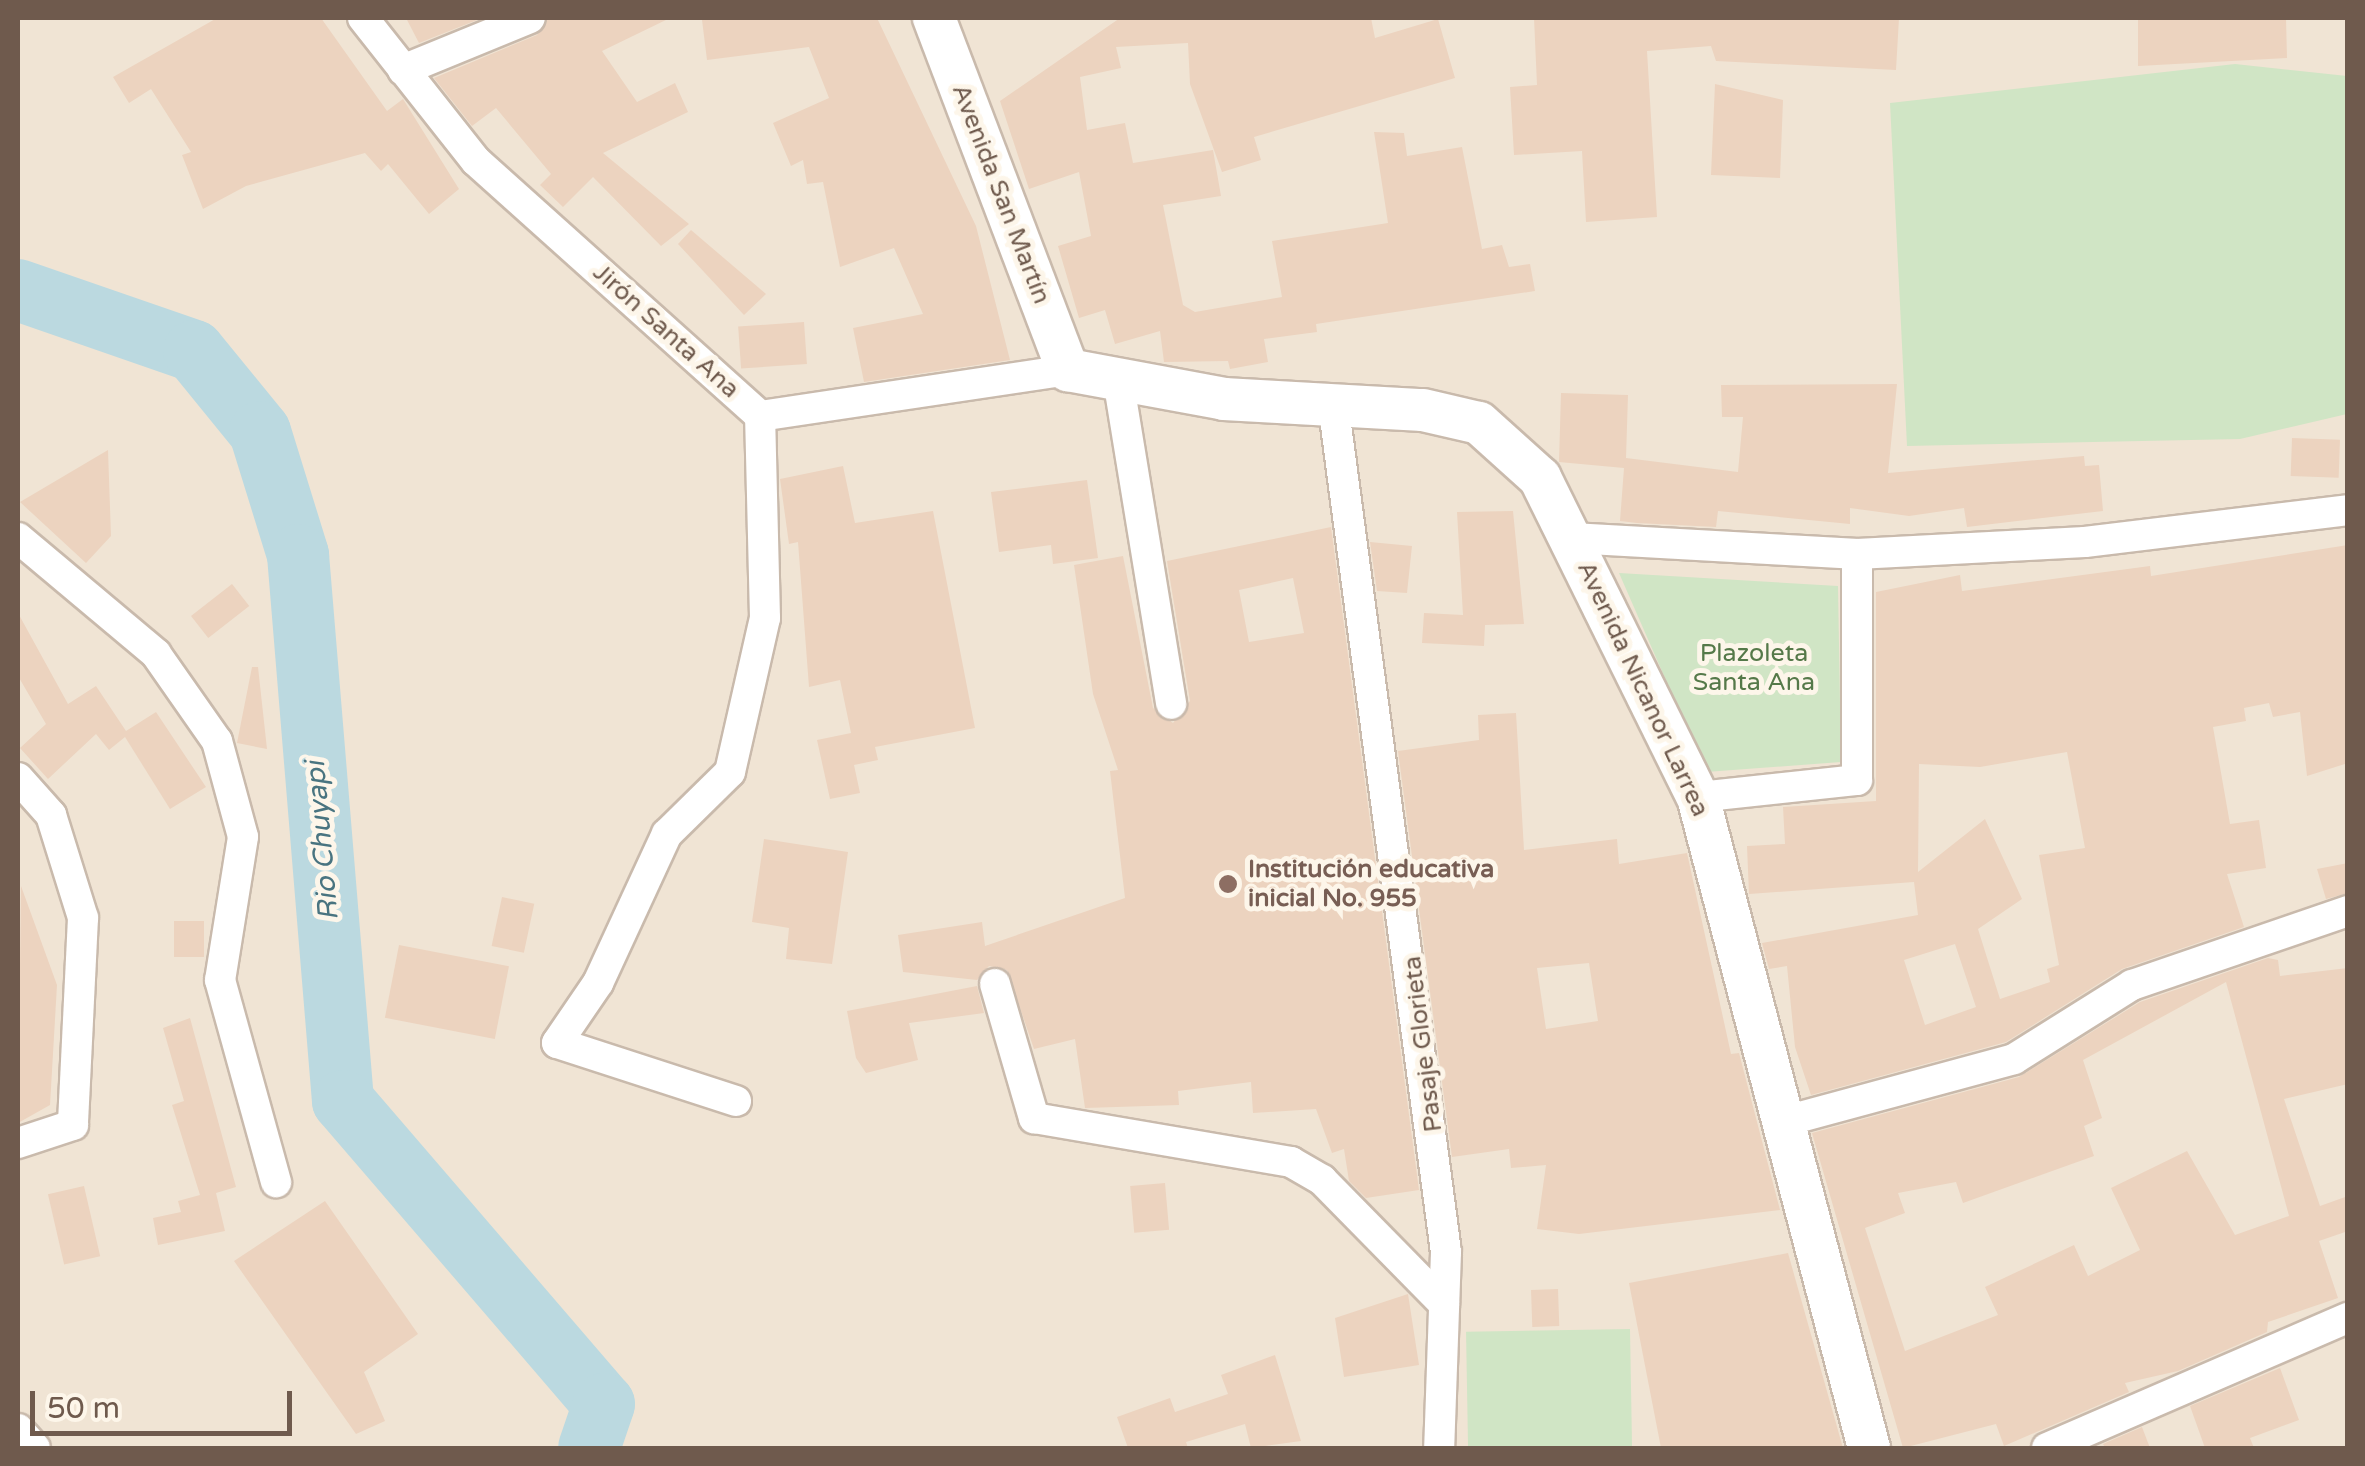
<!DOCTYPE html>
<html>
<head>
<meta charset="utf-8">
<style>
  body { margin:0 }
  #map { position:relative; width:2365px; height:1466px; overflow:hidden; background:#f9f2e4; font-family:"Varela Round",sans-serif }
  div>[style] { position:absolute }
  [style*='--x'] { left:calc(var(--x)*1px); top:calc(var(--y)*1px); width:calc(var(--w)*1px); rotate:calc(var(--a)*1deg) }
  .residential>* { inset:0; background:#f0e4d4; transform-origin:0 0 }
  .green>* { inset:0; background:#d0e5c5; transform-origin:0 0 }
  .river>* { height:62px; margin:-31px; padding:0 31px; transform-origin:31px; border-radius:31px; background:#bbd9e0 }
  .building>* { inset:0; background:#ecd3bf; transform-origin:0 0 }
  .roads { filter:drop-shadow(2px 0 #c9baac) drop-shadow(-2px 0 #c9baac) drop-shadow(0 2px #c9baac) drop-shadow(0 -2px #c9baac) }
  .minor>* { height:30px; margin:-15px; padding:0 15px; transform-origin:15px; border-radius:15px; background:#fff }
  .secondary>* { height:42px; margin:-21px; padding:0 21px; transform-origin:21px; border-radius:21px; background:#fff }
  .dots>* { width:28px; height:28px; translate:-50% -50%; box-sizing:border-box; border:5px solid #fdf6ea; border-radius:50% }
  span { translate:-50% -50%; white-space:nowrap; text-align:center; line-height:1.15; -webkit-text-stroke:10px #fdf6ea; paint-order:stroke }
  .street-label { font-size:25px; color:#6f5a4d }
  .park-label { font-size:25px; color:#557949 }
  .education-label { font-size:25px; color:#785e54; font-weight:700 }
  .left { translate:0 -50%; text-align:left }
  .water-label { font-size:28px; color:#497480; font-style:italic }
  .frame { position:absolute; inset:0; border:20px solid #6f5a4d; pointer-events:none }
  .scale { position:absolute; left:30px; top:1391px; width:262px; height:45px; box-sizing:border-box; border:5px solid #6f5a4d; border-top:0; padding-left:12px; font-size:30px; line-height:35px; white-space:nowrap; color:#6f5a4d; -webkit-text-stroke:8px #fdf6ea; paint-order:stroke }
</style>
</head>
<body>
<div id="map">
  <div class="residential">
    <div style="left:18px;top:18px;width:2329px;height:1430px"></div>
  </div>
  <div class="green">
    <div style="clip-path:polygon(2235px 64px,2347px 76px,2347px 414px,2240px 439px,1907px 446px,1890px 103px)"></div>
    <div style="clip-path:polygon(1619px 573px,1838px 586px,1841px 762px,1706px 772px)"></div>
    <div style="left:1630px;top:1329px;width:119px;height:164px;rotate:89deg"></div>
  </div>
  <div class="river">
    <div style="--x:18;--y:290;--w:186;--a:19.1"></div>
    <div style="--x:194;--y:351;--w:104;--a:50.8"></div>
    <div style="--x:260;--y:432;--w:129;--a:72.8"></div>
    <div style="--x:298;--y:555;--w:548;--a:85.29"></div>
    <div style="--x:343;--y:1101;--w:400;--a:49.3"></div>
    <div style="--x:604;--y:1404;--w:46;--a:108.8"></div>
  </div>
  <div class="building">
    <div style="clip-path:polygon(217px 18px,321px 18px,387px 111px,403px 99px,459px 189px,429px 214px,388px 164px,381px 171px,365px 153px,246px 186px,203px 209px,182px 155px,191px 152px,151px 89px,129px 103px,113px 77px)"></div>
    <div style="clip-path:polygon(406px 18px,482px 18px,419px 43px)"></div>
    <div style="clip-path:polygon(548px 18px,670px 18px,602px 51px,637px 102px,675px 83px,688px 112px,603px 153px,689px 224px,661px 246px,593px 177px,563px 207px,540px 185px,551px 174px,496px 108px,472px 126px,434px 78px,537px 35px)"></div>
    <div style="clip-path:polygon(877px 18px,976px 226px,1010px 360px,864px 382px,853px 328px,923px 314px,894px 248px,840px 267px,823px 182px,807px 184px,803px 160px,791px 166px,773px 123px,829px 98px,809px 47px,707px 60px,702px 20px)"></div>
    <div style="clip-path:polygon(1120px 18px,1371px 18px,1375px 38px,1438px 19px,1455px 78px,1254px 137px,1261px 160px,1222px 172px,1190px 84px,1188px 43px,1116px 47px,1121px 68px,1080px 77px,1087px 130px,1125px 123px,1133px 163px,1213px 150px,1221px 196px,1163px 205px,1183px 305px,1195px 312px,1282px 297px,1272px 241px,1388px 223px,1374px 132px,1404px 133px,1407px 156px,1462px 147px,1482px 249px,1502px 245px,1509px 267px,1530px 264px,1535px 291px,1316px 324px,1317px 332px,1264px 339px,1268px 362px,1230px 369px,1228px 361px,1164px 362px,1160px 331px,1115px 344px,1105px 310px,1079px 318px,1058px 246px,1091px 236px,1079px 172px,1029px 189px,1000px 101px)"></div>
    <div style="clip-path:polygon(1534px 18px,1899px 18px,1896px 70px,1716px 61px,1711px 46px,1647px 51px,1657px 217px,1586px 222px,1582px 151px,1514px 155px,1510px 87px,1537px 85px)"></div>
    <div style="clip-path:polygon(2138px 18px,2286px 18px,2287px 58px,2138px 66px)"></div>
    <div style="clip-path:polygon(1715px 84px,1783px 100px,1780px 178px,1711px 175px)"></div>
    <div style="clip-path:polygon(691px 230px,766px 294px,744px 315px,678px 244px)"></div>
    <div style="left:804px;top:322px;width:42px;height:66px;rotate:86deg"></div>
    <div style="clip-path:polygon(1897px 384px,1888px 473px,2084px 456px,2085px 466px,2099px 465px,2103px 511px,1967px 527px,1964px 508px,1909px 516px,1850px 508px,1850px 524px,1718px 511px,1716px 527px,1637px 523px,1620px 521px,1624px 468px,1559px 462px,1561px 393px,1628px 395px,1626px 458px,1738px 472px,1743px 417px,1722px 417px,1721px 385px)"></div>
    <div style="left:2292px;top:438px;width:48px;height:38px;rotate:2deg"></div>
    <div style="clip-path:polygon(108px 450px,111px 536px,86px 563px,20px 502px)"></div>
    <div style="clip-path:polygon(843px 466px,855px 523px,933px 511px,975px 728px,875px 747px,878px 760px,854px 765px,860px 793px,830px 799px,817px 740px,851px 733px,840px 680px,809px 687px,798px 542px,789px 544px,780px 479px)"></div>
    <div style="clip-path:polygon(1087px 480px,1098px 558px,1053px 564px,1051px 545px,999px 552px,991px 492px)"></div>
    <div style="clip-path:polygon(1513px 511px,1524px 624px,1485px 625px,1484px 646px,1422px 643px,1424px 613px,1463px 615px,1457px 512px)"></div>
    <div style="clip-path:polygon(evenodd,1331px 527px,1419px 1190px,1366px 1198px,1349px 1181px,1344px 1149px,1332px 1153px,1316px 1109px,1253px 1113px,1251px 1082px,1178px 1091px,1179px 1105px,1085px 1108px,1075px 1039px,1034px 1049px,1007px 970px,989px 966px,977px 980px,903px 972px,898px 935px,982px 922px,985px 946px,1125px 898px,1110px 771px,1118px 770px,1093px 694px,1074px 565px,1123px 556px,1153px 708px,1173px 723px,1190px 701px,1167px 561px,1331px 527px,1293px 578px,1304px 633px,1249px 642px,1239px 590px,1293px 578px)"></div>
    <div style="clip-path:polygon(1370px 542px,1412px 546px,1407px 593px,1377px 591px)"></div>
    <div style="clip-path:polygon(evenodd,2348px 545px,2348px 763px,2307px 776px,2300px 712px,2273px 717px,2269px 703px,2244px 708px,2246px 721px,2213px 727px,2230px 824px,2259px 820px,2266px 868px,2227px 874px,2244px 927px,2122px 969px,2006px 1042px,1811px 1095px,1795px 1047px,1787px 966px,1769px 969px,1762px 943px,1918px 915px,1914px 882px,1749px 894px,1747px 846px,1785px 844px,1783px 807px,1876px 801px,1876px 592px,1960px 575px,1962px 591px,2150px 566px,2151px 576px,2348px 545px,2067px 752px,2085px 848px,2039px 855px,2059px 965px,2047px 969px,2050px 982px,2000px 999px,1978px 929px,2022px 899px,1985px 819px,1918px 872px,1919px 764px,1980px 767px,2067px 752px,2348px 545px,1955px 944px,1976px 1007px,1925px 1025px,1904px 960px,1955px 944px)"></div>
    <div style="left:232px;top:584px;width:28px;height:52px;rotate:52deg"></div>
    <div style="clip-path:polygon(18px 613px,68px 704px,96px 686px,126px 731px,156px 712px,206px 787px,170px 809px,125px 737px,109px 750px,96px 734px,48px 779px,20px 748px,46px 724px,18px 676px)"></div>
    <div style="clip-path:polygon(252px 667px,258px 667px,267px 749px,237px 743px)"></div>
    <div style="clip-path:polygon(evenodd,1516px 713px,1524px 850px,1617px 839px,1619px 864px,1687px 853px,1731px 1054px,1739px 1053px,1780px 1210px,1579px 1234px,1537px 1229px,1546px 1165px,1511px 1168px,1509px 1149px,1452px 1157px,1398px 751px,1479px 740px,1478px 715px,1516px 713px,1589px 963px,1598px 1021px,1546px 1029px,1537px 968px,1589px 963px)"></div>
    <div style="clip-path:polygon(764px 839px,848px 852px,832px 964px,786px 959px,789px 928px,752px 922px)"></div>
    <div style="clip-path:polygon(2348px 863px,2348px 893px,2326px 899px,2317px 869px)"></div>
    <div style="clip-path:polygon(21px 886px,57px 985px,50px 1105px,18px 1123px)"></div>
    <div style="left:502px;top:897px;width:33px;height:50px;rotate:12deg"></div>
    <div style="left:174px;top:921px;width:30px;height:36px"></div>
    <div style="left:399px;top:945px;width:112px;height:74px;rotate:11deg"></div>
    <div style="clip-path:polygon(evenodd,2268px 958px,2278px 960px,2280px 976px,2348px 968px,2348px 1084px,2284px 1099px,2320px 1206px,2348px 1196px,2348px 1231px,2319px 1241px,2338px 1298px,2268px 1322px,2267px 1332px,2178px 1371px,2125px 1383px,2129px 1392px,2004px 1446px,1996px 1424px,1903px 1448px,1812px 1133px,2019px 1077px,2140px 1002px,2268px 958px,2226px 982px,2289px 1216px,2235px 1235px,2187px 1151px,2111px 1188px,2140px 1250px,2088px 1276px,2074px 1245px,1985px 1287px,1998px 1315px,1905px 1351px,1865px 1228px,1905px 1213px,1898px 1193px,1956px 1182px,1963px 1203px,2094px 1156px,2084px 1126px,2102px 1118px,2083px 1060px,2226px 982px)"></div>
    <div style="clip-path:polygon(977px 986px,984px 1013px,909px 1023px,918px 1060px,866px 1073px,856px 1058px,847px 1011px)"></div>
    <div style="clip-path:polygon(190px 1018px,236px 1187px,216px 1193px,225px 1231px,158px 1245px,153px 1218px,181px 1212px,178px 1201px,200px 1195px,172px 1105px,184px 1101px,163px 1028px)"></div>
    <div style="left:1165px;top:1183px;width:47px;height:35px;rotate:85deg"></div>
    <div style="left:84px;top:1186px;width:72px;height:37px;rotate:77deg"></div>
    <div style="clip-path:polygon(325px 1201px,418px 1334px,364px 1372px,385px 1421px,356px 1434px,234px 1261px)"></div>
    <div style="clip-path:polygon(1788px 1253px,1843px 1448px,1661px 1448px,1629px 1283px)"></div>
    <div style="left:1558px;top:1289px;width:37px;height:27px;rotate:88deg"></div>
    <div style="clip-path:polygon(1408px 1294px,1419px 1365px,1344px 1377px,1335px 1318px)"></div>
    <div style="clip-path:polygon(1275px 1355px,1301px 1441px,1251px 1448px,1245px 1424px,1186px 1442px,1188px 1448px,1128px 1448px,1117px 1417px,1170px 1398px,1175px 1412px,1228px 1394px,1221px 1375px)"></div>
    <div style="clip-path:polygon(2280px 1368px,2299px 1420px,2250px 1438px,2254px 1448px,2205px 1448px,2190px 1406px)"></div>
    <div style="clip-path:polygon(2142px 1427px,2150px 1448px,2105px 1448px,2103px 1444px)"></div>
  </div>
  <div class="roads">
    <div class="minor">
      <div style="--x:363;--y:18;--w:182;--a:51.7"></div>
      <div style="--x:476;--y:161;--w:382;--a:41.9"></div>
      <div style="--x:760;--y:416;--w:311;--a:-8.5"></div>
      <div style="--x:403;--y:70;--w:137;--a:-22.3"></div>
      <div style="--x:1119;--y:385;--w:323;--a:80.7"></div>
      <div style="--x:1333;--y:403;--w:856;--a:82.42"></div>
      <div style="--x:1446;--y:1252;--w:196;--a:92"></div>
      <div style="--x:18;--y:538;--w:180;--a:40"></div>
      <div style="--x:156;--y:654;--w:106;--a:55"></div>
      <div style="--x:217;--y:741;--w:99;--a:74.8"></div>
      <div style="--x:243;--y:837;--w:145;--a:99.1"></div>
      <div style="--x:220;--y:980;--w:210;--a:74.5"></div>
      <div style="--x:1573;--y:538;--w:284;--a:3.2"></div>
      <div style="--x:18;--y:778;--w:50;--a:48.3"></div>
      <div style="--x:51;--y:815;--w:108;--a:72.7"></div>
      <div style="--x:83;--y:918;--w:207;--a:92.8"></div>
      <div style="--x:73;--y:1125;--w:58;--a:161.9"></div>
      <div style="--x:1698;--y:797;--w:160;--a:-6.1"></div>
      <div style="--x:1857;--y:780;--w:226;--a:-90"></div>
      <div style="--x:1857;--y:554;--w:228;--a:-3"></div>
      <div style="--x:2085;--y:542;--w:265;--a:-6.9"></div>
      <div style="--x:995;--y:984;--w:140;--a:73.8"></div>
      <div style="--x:1034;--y:1118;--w:261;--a:9.7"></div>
      <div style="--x:1291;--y:1162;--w:36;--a:30"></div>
      <div style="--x:1322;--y:1180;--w:174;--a:45.5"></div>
      <div style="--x:736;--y:1101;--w:188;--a:-162"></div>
      <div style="--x:557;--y:1043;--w:73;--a:-55.7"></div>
      <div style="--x:598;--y:983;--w:164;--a:-65.2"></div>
      <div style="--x:667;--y:834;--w:88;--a:-44.5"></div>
      <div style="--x:730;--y:772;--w:158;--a:-77.2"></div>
      <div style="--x:765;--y:618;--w:202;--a:-91.4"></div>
      <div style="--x:1785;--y:1121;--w:237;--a:-15.1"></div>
      <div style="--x:2014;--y:1059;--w:139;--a:-32.1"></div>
      <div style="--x:2132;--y:985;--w:228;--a:-18.9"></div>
      <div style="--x:18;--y:1429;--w:25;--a:48"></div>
      <div style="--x:2047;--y:1448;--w:328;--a:-23.4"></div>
    </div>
    <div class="secondary">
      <div style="--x:934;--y:18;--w:377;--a:69.2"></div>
      <div style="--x:1068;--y:370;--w:159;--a:10.5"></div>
      <div style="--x:1224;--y:399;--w:199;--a:3.2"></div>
      <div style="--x:1423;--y:410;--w:57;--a:13.1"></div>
      <div style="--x:1479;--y:423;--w:82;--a:42"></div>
      <div style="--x:1540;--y:478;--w:356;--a:63.7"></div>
      <div style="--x:1698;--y:797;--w:673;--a:75.28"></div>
    </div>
  </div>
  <div class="dots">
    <div style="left:1228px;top:884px;background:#8d6e63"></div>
  </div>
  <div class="street-label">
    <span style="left:1001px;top:194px;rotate:69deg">Avenida San Martín</span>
    <span style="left:666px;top:331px;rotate:42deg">Jirón Santa Ana</span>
    <span style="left:1643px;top:689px;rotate:65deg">Avenida Nicanor Larrea</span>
    <span style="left:1423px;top:1044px;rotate:-97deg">Pasaje Glorieta</span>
  </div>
  <div class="park-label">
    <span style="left:1754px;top:668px">Plazoleta<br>Santa Ana</span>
  </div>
  <div class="education-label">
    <span class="left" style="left:1248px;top:884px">Institución educativa<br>inicial No. 955</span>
  </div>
  <div class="water-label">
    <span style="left:322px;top:841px;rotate:-95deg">Rio Chuyapi</span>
  </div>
  <div class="frame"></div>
  <div class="scale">50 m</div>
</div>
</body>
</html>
